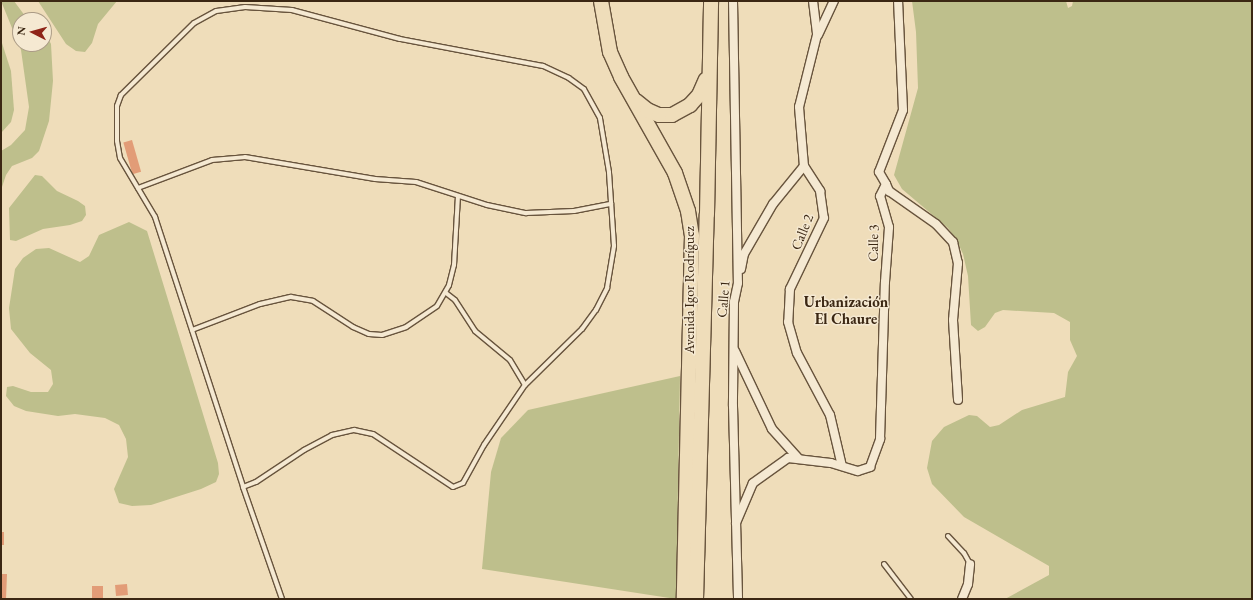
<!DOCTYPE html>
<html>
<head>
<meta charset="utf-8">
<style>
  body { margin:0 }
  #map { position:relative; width:1253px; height:600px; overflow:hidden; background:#efddba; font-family:"EB Garamond",serif }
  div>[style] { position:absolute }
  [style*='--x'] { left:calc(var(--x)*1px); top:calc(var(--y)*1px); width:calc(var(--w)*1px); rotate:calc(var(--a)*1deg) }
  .green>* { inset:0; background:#bebf8c }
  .building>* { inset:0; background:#e29c77; transform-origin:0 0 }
  .roads { filter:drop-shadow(1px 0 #68543d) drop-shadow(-1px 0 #68543d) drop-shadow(0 1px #68543d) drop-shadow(0 -1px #68543d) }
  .lane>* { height:4px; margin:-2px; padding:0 2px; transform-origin:2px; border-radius:2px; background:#f5e9d2 }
  .street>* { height:8px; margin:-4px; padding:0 4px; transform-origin:4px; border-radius:4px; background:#f5e9d2 }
  .highway>* { height:14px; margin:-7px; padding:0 7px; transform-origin:7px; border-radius:7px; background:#efddba }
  span { translate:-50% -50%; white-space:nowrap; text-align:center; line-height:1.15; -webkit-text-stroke:3px #f5e9d2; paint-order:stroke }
  .street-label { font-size:14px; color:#3b2713 }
  .neighbourhood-label { font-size:15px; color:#3b2713; font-weight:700 }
  .frame { position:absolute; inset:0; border:2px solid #3b2713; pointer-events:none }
  .north { position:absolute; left:12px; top:12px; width:40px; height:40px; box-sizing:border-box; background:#f5e9d2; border:1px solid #ab9b86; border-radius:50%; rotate:276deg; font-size:11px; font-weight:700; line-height:16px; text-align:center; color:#3b2713 }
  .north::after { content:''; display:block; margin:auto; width:14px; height:18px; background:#8f2418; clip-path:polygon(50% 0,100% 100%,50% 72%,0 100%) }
</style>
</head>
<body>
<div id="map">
  <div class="green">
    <div style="clip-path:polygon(1px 1px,14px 1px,28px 20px,20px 20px,20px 44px,44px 44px,44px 33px,46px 34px,51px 44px,53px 81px,49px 121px,39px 151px,32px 158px,12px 166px,6px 175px,1px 190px,1px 151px,11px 145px,25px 130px,29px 107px,21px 50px)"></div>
    <div style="clip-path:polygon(38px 1px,117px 1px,98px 24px,92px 43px,85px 52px,76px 51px,66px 44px)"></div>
    <div style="clip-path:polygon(912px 1px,1066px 1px,1068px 8px,1072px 6px,1073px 1px,1252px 1px,1252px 599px,1005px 599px,1049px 575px,1049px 566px,964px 517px,932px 484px,927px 468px,932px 441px,944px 427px,969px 415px,977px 416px,990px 427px,999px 425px,1022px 410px,1065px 397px,1068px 372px,1077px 356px,1070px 340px,1070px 322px,1054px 313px,1003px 310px,995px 313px,985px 327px,978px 331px,971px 325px,968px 276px,963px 254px,957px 241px,948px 228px,902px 189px,894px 175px,918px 88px,916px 32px)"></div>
    <div style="clip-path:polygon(1px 40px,11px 71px,14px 110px,11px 122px,1px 133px)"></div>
    <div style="clip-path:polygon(35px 175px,42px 176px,57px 191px,78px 201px,85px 206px,86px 215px,82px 221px,70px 225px,43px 229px,16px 241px,10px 240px,9px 208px)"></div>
    <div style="clip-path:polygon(129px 222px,147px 231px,218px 463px,219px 474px,216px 482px,201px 489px,151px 505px,132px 506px,119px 503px,114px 489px,128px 457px,126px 439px,119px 425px,105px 418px,75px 414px,58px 416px,26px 411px,14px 406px,6px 396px,7px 387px,13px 386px,31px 392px,48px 392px,53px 384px,51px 370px,30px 353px,11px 329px,9px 308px,15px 269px,23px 258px,36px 249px,49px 248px,80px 262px,89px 256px,99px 235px)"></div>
    <div style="clip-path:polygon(680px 376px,676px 599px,482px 569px,491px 472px,501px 438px,528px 410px)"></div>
  </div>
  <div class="building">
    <div style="left:132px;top:140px;width:33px;height:9px;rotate:74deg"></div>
    <div style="left:1px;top:532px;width:3px;height:13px"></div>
    <div style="clip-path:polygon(1px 574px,7px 574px,6px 599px,1px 599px)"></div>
    <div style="left:127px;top:584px;width:11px;height:12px;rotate:85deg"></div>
    <div style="left:92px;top:586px;width:11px;height:12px"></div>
  </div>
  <div class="roads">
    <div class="lane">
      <div style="--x:138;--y:188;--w:79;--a:-20.7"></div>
      <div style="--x:212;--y:160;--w:33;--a:-5"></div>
      <div style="--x:245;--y:157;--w:132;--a:9.6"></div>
      <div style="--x:375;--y:179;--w:41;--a:4.2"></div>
      <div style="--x:416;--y:182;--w:75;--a:17.9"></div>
      <div style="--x:487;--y:205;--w:40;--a:12"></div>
      <div style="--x:526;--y:213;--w:48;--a:-2.4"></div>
      <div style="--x:574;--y:211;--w:38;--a:-11"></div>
      <div style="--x:446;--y:293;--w:11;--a:38"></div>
      <div style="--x:455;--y:300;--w:37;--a:57"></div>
      <div style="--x:475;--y:331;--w:45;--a:39.6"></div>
      <div style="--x:510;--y:360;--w:29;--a:59"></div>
      <div style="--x:192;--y:330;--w:73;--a:-20.9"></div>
      <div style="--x:260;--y:304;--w:32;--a:-13"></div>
      <div style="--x:291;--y:297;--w:22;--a:10"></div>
      <div style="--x:313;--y:301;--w:48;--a:33"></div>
      <div style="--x:353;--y:327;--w:17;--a:24"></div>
      <div style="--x:369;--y:334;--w:13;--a:4"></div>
      <div style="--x:382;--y:335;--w:25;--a:-18"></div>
      <div style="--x:406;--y:327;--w:37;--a:-34"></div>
      <div style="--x:437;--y:306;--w:24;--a:-60"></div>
      <div style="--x:449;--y:285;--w:21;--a:-76"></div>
      <div style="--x:454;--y:265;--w:69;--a:-86.7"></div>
      <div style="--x:243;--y:487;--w:14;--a:-21"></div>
      <div style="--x:256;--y:482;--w:58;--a:-33.7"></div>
      <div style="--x:304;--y:450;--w:32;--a:-28"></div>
      <div style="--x:332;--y:435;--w:23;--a:-13"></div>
      <div style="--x:354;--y:430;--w:19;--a:12"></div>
      <div style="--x:373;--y:434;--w:96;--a:33.5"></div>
      <div style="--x:453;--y:487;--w:11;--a:-22"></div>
      <div style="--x:463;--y:483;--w:43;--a:-61.1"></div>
      <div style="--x:484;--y:445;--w:73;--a:-55.7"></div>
      <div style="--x:525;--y:385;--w:80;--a:-44.5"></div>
      <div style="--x:582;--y:329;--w:24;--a:-54"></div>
      <div style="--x:596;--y:310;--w:25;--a:-63"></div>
      <div style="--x:607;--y:288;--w:43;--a:-80.5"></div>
      <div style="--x:614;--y:246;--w:74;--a:-93.9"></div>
      <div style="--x:609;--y:172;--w:55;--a:-99.5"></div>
      <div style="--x:600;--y:118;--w:33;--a:-119"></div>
      <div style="--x:584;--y:89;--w:19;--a:-144"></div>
      <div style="--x:569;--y:78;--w:29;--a:-155"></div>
      <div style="--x:543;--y:66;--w:146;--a:-169.3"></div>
      <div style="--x:400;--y:39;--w:112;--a:-165"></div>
      <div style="--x:292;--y:10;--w:47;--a:-176.3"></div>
      <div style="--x:245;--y:7;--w:29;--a:172"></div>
      <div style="--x:216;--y:11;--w:25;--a:151"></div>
      <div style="--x:194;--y:23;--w:103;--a:135.4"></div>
      <div style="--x:121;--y:95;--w:12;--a:110"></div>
      <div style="--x:117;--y:106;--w:35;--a:90"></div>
      <div style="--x:117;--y:141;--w:17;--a:80"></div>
      <div style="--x:120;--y:158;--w:69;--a:59.3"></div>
      <div style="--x:155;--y:217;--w:284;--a:71.9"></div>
      <div style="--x:243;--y:487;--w:119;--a:70.8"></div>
      <div style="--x:948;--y:536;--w:23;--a:47"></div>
      <div style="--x:964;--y:553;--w:13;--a:61"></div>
      <div style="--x:884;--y:564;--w:44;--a:52.4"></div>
    </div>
    <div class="street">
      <div style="--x:733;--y:1;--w:282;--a:89"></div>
      <div style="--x:738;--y:283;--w:19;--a:102"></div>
      <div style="--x:734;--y:302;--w:104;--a:90.6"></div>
      <div style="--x:733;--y:406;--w:193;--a:88.5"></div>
      <div style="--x:813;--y:1;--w:34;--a:83"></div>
      <div style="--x:817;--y:35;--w:74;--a:104"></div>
      <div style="--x:799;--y:107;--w:59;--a:85.2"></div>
      <div style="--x:804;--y:166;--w:30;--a:57"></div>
      <div style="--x:820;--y:191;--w:27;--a:82"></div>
      <div style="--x:824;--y:218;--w:79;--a:115.6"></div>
      <div style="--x:790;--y:289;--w:33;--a:93"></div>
      <div style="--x:788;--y:322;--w:32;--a:74"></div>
      <div style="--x:797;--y:353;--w:70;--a:62"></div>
      <div style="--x:830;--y:415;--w:52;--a:76.8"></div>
      <div style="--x:818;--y:35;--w:38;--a:-65"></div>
      <div style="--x:886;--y:184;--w:8;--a:67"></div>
      <div style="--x:889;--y:191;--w:57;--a:35.1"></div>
      <div style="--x:936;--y:224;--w:25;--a:47"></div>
      <div style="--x:953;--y:242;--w:22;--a:77"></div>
      <div style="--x:958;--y:263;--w:57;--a:95"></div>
      <div style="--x:953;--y:320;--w:80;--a:86.4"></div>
      <div style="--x:741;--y:269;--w:15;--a:-79"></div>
      <div style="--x:744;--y:254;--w:58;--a:-59.9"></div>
      <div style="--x:773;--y:204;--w:49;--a:-50.8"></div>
      <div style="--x:735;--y:351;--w:86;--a:64.6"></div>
      <div style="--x:772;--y:429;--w:40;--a:48"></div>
      <div style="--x:736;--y:523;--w:43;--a:-67"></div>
      <div style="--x:753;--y:483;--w:43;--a:-35.5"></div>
      <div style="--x:788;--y:458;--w:43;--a:6.6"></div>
      <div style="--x:831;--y:463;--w:28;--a:17"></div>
      <div style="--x:858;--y:471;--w:13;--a:-18"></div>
      <div style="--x:870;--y:467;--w:30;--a:-70"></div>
      <div style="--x:880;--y:439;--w:157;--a:-88.2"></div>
      <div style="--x:885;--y:282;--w:55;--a:-85.8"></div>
      <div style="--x:889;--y:227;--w:32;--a:-106"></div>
      <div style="--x:880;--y:196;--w:13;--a:-63"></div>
      <div style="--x:886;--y:184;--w:14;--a:-120"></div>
      <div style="--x:879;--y:172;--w:66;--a:-68.8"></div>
      <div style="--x:903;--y:110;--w:109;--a:-92.6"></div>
      <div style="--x:962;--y:599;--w:16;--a:-68"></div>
      <div style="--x:968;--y:584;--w:20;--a:-84"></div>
    </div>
    <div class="highway">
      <div style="--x:601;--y:1;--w:52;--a:80"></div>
      <div style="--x:610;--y:52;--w:27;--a:66"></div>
      <div style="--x:621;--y:77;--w:110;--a:60.6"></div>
      <div style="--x:675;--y:173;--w:40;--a:71.1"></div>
      <div style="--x:688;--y:211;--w:24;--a:81"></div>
      <div style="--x:692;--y:235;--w:364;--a:91.3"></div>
      <div style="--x:636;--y:101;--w:14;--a:39"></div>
      <div style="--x:647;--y:110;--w:13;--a:23"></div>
      <div style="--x:659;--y:115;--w:13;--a:0"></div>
      <div style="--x:672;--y:115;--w:21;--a:-29"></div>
      <div style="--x:690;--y:105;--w:13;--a:-48"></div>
      <div style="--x:699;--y:95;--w:17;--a:-66"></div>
      <div style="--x:696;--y:599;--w:385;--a:-88.4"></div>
      <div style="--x:707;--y:214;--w:213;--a:-88.9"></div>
    </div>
  </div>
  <div class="street-label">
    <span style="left:802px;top:232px;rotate:-68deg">Calle 2</span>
    <span style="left:873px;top:243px;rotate:-89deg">Calle 3</span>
    <span style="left:689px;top:290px;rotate:-90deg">Avenida Igor Rodríguez</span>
    <span style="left:723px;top:299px;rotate:-85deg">Calle 1</span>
  </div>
  <div class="neighbourhood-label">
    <span style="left:846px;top:310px">Urbanización<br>El Chaure</span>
  </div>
  <div class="frame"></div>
  <div class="north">N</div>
</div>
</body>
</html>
